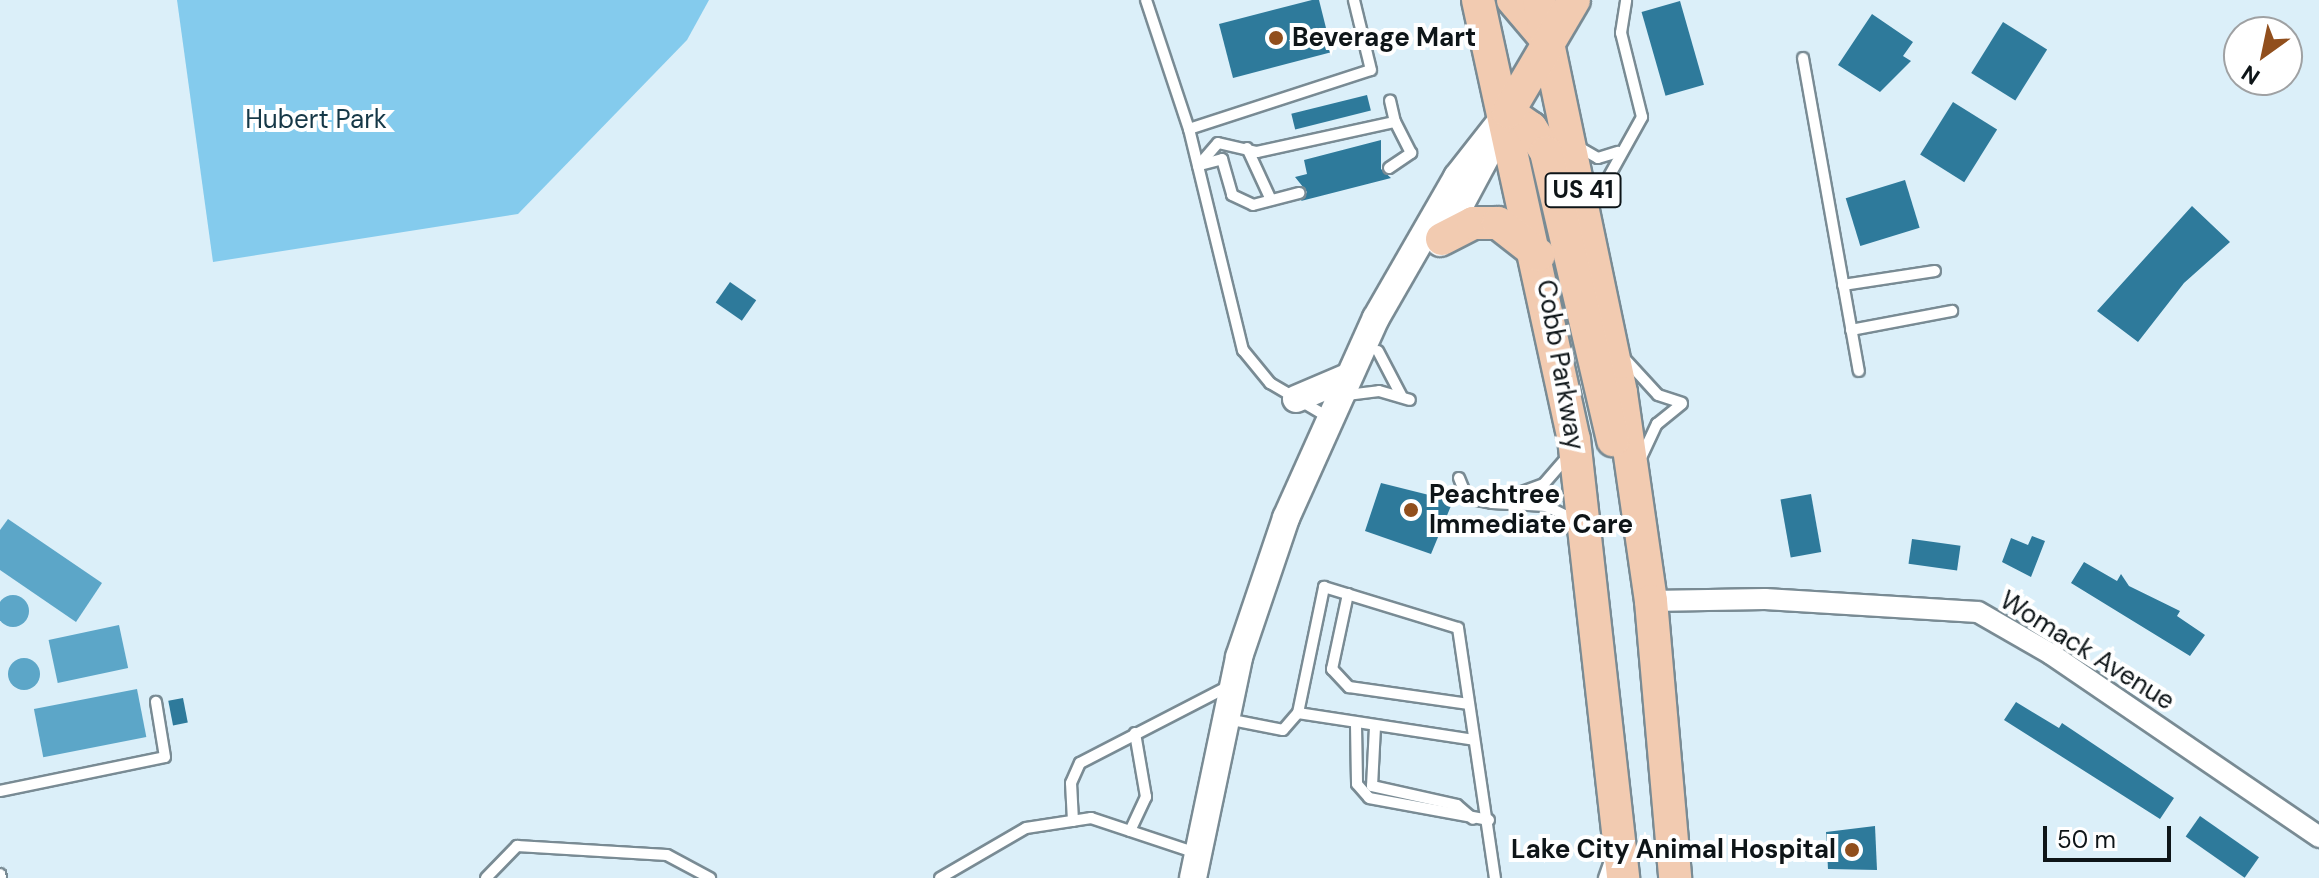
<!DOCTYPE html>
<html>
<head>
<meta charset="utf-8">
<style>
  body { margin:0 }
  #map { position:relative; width:2319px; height:878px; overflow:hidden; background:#dbeff9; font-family:"DM Sans",sans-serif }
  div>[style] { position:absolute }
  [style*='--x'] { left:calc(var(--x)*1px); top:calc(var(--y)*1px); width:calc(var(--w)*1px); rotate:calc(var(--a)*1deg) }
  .green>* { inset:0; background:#84cbed }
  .water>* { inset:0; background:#5ca6c8; transform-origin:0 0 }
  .round { border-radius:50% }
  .building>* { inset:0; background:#2e7a9b; transform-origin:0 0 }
  .roads { filter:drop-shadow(2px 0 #798b94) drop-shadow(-2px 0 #798b94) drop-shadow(0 2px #798b94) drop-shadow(0 -2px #798b94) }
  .service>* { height:10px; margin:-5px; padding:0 5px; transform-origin:5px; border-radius:5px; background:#fff }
  .minor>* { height:20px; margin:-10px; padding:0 10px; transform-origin:10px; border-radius:10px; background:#fff }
  .tertiary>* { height:26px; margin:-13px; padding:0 13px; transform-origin:13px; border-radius:13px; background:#fff }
  .primary>* { height:32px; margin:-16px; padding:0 16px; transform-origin:16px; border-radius:16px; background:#f2cbb1 }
  .dots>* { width:22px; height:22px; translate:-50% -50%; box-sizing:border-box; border:4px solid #fff; border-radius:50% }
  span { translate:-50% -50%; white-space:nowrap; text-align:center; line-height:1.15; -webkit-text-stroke:8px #fff; paint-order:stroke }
  .shield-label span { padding:2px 6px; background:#fff; border:2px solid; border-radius:6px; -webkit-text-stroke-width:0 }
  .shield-label { font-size:24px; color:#0e1518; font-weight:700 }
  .poi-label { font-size:26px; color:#0e1518; font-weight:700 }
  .left { translate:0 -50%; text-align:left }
  .right { translate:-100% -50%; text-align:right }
  .park-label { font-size:26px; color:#163847 }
  .street-label { font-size:26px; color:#0e1518 }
  .north { position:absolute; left:2223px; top:16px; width:80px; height:80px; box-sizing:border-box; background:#fff; border:2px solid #9fa1a3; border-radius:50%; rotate:213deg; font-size:22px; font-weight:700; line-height:32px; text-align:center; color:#0e1518 }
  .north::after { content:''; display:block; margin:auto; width:28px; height:36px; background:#914f1d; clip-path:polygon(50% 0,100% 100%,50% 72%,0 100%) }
  .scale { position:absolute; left:2043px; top:826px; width:128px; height:36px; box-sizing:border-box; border:4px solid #0e1518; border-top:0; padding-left:10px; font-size:24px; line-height:28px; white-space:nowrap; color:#0e1518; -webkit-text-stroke:6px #fff; paint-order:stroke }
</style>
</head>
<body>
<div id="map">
  <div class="green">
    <div style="clip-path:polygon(177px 0,709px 0,687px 40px,518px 214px,213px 262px)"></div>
  </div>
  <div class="water">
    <div style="clip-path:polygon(8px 519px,102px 583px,76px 622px,0 570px,0 530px)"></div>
    <div class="round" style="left:-3px;top:595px;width:32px;height:32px"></div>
    <div style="left:119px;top:625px;width:44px;height:72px;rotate:78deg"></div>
    <div class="round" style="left:8px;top:658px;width:32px;height:32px"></div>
    <div style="left:137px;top:689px;width:49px;height:105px;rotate:79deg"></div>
  </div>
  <div class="building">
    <div style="clip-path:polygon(1312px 0,1319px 0,1332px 52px,1233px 78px,1219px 24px)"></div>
    <div style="left:1680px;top:1px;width:87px;height:40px;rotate:74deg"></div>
    <div style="clip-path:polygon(1872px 14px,1913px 42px,1903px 56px,1911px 61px,1880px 92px,1838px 65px)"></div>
    <div style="left:2003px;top:22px;width:52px;height:60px;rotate:32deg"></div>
    <div style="left:1367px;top:95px;width:16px;height:78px;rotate:76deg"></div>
    <div style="left:1953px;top:102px;width:52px;height:62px;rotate:32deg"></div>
    <div style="clip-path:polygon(1381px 140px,1381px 169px,1391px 178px,1301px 201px,1307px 192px,1295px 177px,1307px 174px,1304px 160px)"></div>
    <div style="left:1905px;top:180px;width:50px;height:62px;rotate:73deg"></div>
    <div style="clip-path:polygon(2192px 206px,2230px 242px,2184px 283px,2138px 342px,2097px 311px)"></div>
    <div style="left:730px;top:282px;width:32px;height:25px;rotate:35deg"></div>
    <div style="clip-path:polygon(1381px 483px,1453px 501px,1431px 554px,1365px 531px)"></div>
    <div style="left:1811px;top:494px;width:59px;height:31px;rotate:80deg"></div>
    <div style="clip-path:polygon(2032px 536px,2045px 541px,2031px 577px,2002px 562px,2011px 538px,2028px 545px)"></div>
    <div style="left:1912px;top:539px;width:49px;height:25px;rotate:8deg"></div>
    <div style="clip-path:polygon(2084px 562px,2117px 581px,2121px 574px,2129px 586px,2180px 611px,2177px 616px,2205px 635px,2190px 656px,2071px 583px)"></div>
    <div style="left:183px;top:698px;width:25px;height:15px;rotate:79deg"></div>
    <div style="clip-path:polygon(2016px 702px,2059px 728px,2062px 723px,2174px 798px,2160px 819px,2004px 720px)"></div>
    <div style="left:2200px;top:816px;width:72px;height:25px;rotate:35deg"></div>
    <div style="clip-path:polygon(1875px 826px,1877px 870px,1828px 869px,1826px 832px)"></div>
  </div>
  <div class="roads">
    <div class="service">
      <div style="--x:1146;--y:0;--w:136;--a:71.6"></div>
      <div style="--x:1189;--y:129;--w:228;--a:76.3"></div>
      <div style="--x:1243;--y:350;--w:43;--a:50.7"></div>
      <div style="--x:1270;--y:383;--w:67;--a:30.4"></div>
      <div style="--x:1803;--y:58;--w:318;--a:79.9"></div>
      <div style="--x:1189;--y:129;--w:191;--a:-18"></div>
      <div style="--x:1371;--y:70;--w:72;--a:-103.7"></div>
      <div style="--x:1577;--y:146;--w:24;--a:30"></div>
      <div style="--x:1598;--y:158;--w:21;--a:-17"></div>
      <div style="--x:1247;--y:148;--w:57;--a:65.2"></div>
      <div style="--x:1200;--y:165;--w:23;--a:-15"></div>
      <div style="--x:1222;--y:159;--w:37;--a:74"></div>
      <div style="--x:1232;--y:195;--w:23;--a:25"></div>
      <div style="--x:1253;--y:205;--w:48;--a:-14.6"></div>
      <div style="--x:1198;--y:166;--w:30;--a:-49"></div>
      <div style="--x:1218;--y:143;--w:40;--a:13"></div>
      <div style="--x:1257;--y:152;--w:141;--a:-12.3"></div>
      <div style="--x:1395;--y:122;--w:22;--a:-103"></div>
      <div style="--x:1389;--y:168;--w:27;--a:-34"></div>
      <div style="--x:1411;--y:153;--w:35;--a:-117"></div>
      <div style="--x:1592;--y:207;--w:103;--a:-60.9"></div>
      <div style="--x:1642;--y:117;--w:87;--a:-104"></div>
      <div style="--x:1621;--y:33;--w:33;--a:-81"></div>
      <div style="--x:1843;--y:285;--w:93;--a:-8.7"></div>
      <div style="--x:1851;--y:330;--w:103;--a:-10.7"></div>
      <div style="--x:1378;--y:351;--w:50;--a:62.4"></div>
      <div style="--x:1626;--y:360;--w:47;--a:47.6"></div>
      <div style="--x:1658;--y:395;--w:25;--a:18"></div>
      <div style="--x:1347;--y:395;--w:32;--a:-7"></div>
      <div style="--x:1379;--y:391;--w:32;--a:16"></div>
      <div style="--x:1568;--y:456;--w:37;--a:131"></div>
      <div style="--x:1544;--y:484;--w:55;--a:159.9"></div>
      <div style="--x:1492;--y:503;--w:54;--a:3.2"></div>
      <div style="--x:1546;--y:506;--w:32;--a:26"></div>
      <div style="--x:1640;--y:460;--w:40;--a:-65"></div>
      <div style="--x:1657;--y:424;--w:32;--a:-39"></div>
      <div style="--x:1459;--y:478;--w:22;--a:68"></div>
      <div style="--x:1467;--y:498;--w:25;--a:11"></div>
      <div style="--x:1348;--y:594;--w:77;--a:102"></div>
      <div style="--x:1332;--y:669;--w:25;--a:47"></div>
      <div style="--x:1349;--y:687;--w:121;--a:8.1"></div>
      <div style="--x:1298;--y:713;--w:129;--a:-78.3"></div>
      <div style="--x:1324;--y:587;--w:140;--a:17"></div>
      <div style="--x:1458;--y:628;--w:253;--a:81.6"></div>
      <div style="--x:1227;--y:719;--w:57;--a:11.1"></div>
      <div style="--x:1283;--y:730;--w:23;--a:-49"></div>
      <div style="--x:1298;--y:713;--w:178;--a:8.7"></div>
      <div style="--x:1356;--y:725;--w:59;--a:89"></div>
      <div style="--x:1357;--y:784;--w:18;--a:49"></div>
      <div style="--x:1369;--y:798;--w:122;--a:10.4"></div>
      <div style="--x:1375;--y:727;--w:59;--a:92.9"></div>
      <div style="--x:1372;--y:786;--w:87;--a:12.6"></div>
      <div style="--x:1457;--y:805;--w:21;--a:41"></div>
      <div style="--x:0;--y:791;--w:168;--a:-11.6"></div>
      <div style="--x:165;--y:757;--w:56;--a:-99.3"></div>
      <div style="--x:1073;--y:821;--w:38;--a:-93"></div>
      <div style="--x:1071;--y:783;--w:22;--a:-66"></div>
      <div style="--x:1080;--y:763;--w:170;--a:-27.3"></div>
      <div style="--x:1130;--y:831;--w:38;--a:-65"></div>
      <div style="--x:1146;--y:797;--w:65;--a:-99.8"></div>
      <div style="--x:0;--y:874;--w:4;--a:76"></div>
      <div style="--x:486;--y:878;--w:45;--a:-45.9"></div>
      <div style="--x:517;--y:846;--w:150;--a:3.4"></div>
      <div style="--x:667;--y:855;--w:49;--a:28.1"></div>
      <div style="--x:940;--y:878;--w:99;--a:-30.2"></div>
      <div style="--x:1026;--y:828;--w:66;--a:-8.7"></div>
      <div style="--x:1091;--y:818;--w:111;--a:18.4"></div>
      <div style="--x:1604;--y:878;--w:18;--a:-71"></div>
    </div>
    <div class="minor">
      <div style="--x:1651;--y:601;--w:114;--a:-1"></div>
      <div style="--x:1765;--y:599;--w:213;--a:3.5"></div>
      <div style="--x:1978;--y:612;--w:84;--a:29.9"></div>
      <div style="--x:2051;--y:654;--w:325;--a:34.3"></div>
    </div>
    <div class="tertiary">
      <div style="--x:1440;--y:243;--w:100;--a:-61.9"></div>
      <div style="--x:1296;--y:399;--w:53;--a:-23.2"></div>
      <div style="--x:1193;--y:878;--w:226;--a:-78.2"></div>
      <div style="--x:1239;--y:657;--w:147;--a:-71.3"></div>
      <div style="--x:1286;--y:518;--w:219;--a:-65.8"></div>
      <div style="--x:1376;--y:318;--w:163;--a:-60.1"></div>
      <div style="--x:1457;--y:177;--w:83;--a:-51.9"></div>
    </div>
    <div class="primary">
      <div style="--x:1478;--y:0;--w:449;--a:77.7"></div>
      <div style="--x:1574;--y:439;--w:442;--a:83.6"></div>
      <div style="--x:1513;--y:0;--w:52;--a:49.6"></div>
      <div style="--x:1539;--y:0;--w:401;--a:78.2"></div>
      <div style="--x:1621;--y:393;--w:210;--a:81.8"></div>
      <div style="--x:1651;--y:601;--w:278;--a:85"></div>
      <div style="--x:1508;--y:112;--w:28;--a:35"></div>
      <div style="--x:1531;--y:128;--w:28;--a:58"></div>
      <div style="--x:1546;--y:152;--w:296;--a:76.9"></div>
      <div style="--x:1508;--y:112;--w:130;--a:-59.5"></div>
      <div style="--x:1442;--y:239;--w:35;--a:-27"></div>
      <div style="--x:1473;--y:223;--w:25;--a:0"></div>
      <div style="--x:1498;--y:223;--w:52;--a:38"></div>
    </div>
  </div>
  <div class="dots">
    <div style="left:1276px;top:38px;background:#914f1d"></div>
    <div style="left:1411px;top:510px;background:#914f1d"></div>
    <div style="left:1852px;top:850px;background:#914f1d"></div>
  </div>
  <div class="shield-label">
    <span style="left:1583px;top:190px">US 41</span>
  </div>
  <div class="poi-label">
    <span class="left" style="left:1292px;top:38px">Beverage Mart</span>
    <span class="left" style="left:1429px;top:510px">Peachtree<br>Immediate Care</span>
    <span class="right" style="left:1836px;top:850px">Lake City Animal Hospital</span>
  </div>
  <div class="park-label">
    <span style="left:316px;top:120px">Hubert Park</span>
  </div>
  <div class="street-label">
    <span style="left:1560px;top:365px;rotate:80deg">Cobb Parkway</span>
    <span style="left:2087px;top:651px;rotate:32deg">Womack Avenue</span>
  </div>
  <div class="north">N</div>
  <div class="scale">50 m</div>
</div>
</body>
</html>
